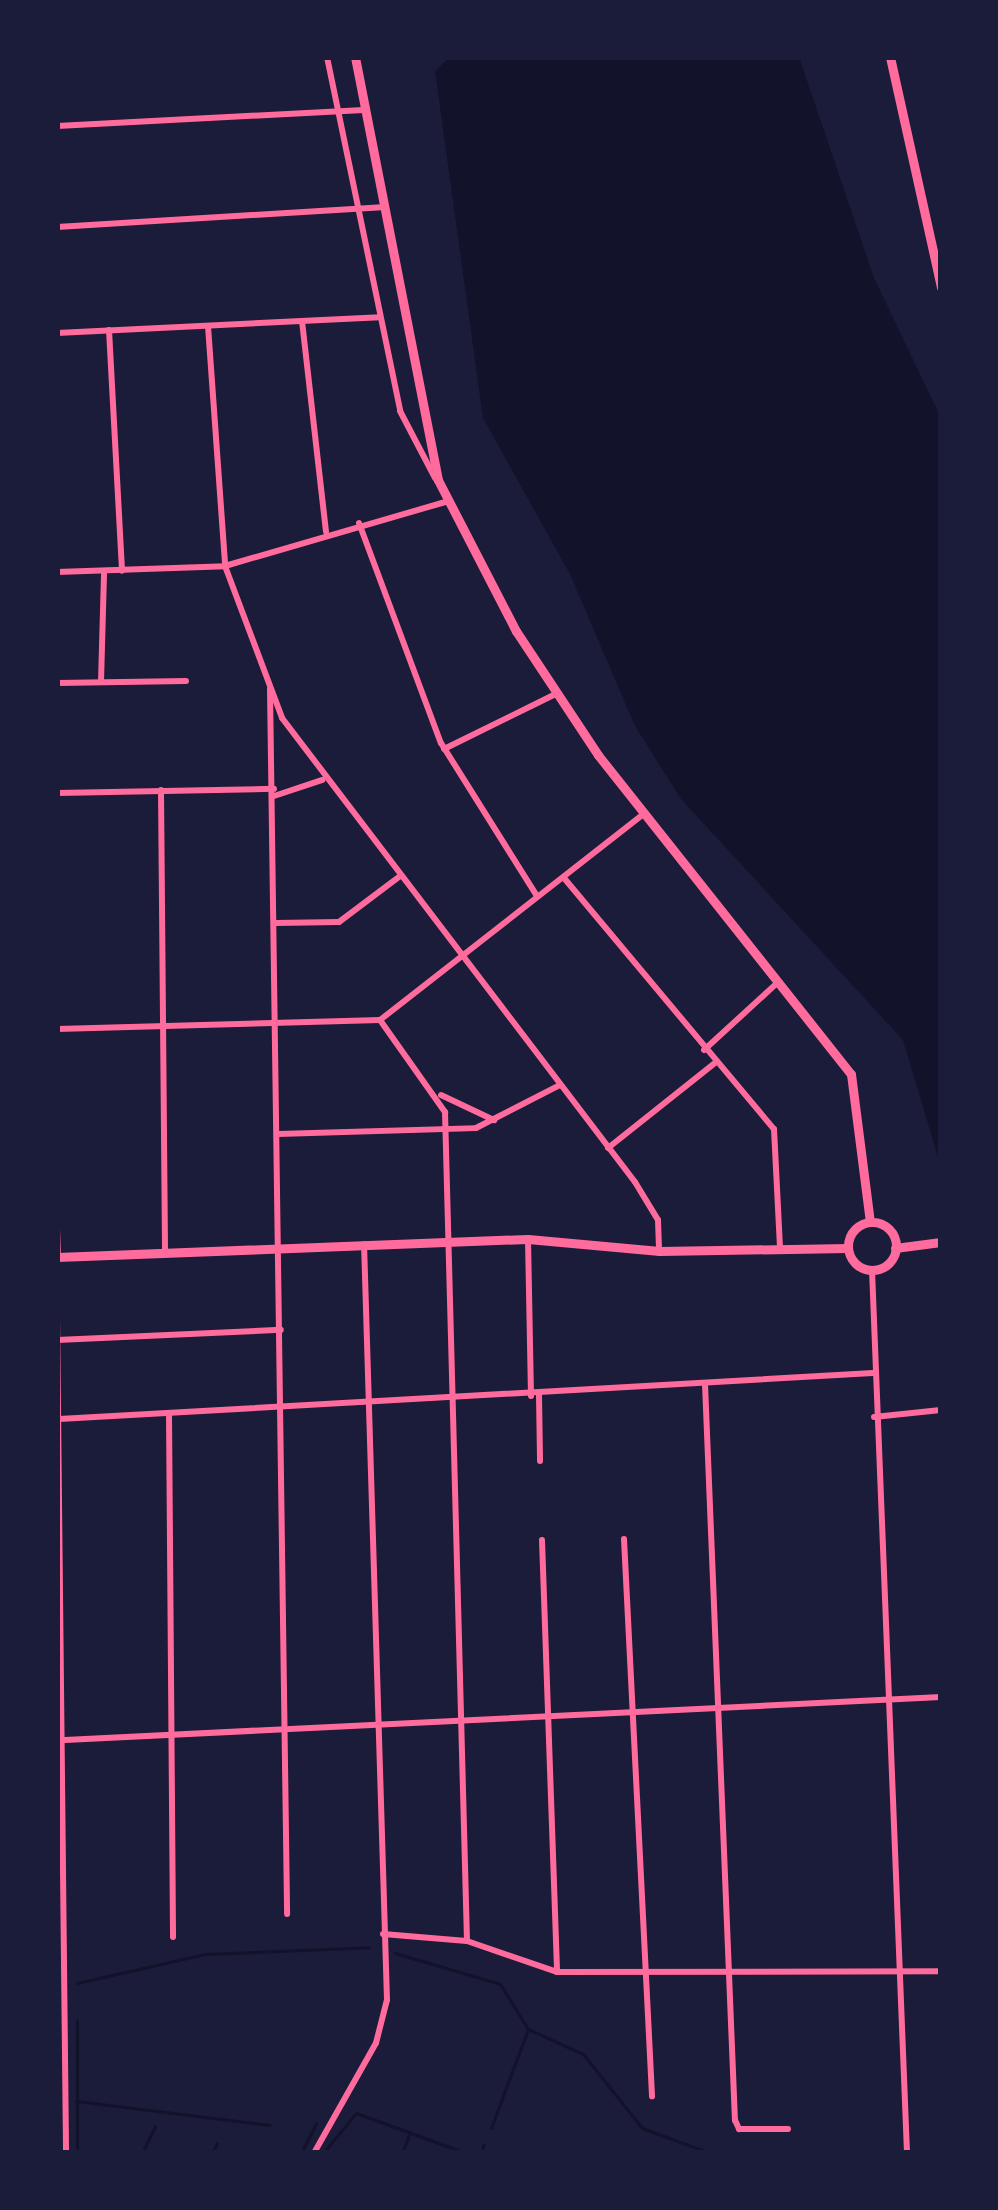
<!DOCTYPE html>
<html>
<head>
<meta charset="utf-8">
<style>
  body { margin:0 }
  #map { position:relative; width:998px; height:2210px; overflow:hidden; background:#1b1b3a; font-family:"Alegreya Sans",sans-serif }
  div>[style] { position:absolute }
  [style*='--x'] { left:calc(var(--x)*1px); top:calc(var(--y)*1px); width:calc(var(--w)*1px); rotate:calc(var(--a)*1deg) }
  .water>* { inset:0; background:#12122b }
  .stream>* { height:3px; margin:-1.5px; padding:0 1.5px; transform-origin:1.5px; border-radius:1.5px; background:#12122b }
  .minor>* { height:6px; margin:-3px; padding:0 3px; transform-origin:3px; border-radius:3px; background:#ff6b9d }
  .tertiary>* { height:6px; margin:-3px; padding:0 3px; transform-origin:3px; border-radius:3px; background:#ff6b9d }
  .primary>* { height:9px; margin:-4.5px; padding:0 4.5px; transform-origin:4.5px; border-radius:4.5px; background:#ff6b9d }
  .primary>.ring { margin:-4.5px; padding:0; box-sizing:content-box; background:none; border:9px solid #ff6b9d; border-radius:50% }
  span { translate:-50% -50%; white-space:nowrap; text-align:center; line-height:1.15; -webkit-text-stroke:12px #1b1b3a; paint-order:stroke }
  .frame { position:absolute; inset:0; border:60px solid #1b1b3a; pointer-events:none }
</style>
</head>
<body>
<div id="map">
  <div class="water">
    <div style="clip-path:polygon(450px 57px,799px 57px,874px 278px,941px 418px,941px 1167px,903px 1040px,681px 799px,635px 726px,570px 574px,483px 418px,435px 71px)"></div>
  </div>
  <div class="stream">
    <div style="--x:395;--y:1953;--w:109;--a:16.4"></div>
    <div style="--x:500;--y:1984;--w:53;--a:58.1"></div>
    <div style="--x:528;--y:2029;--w:60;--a:24.4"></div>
    <div style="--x:583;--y:2054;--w:95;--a:51.4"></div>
    <div style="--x:642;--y:2128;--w:69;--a:20.3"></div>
    <div style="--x:707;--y:2152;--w:55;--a:1"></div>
    <div style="--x:77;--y:1983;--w:131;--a:-12.8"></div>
    <div style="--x:205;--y:1954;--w:164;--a:-2.4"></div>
    <div style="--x:76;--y:2101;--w:195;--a:7.1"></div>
    <div style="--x:57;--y:2107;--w:35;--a:90"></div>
    <div style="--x:491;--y:2128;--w:106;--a:-69.5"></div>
    <div style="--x:77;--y:2153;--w:133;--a:-90"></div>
    <div style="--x:142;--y:2153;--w:30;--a:-64"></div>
    <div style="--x:212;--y:2153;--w:11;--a:-63"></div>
    <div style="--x:301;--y:2153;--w:33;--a:-63"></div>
    <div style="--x:323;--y:2153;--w:52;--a:-50.5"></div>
    <div style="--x:356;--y:2113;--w:117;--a:20"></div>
    <div style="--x:402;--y:2153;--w:22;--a:-69"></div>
    <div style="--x:481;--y:2153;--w:9;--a:-72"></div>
  </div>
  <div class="minor">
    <div style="--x:327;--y:57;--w:361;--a:78.3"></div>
    <div style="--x:400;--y:411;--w:76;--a:62.4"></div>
    <div style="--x:57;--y:126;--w:307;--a:-3"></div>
    <div style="--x:57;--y:227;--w:325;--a:-3.5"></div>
    <div style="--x:302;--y:321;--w:212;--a:83.5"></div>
    <div style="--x:208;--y:326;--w:241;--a:85.9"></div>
    <div style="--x:225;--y:566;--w:162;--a:69.4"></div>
    <div style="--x:282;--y:718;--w:583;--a:52.74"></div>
    <div style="--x:635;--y:1182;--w:44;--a:58.8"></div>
    <div style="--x:658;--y:1220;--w:31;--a:88"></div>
    <div style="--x:109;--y:330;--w:241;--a:86.9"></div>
    <div style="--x:57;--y:333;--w:323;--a:-2.8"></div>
    <div style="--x:359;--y:523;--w:235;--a:69.6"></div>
    <div style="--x:441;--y:743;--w:181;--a:57.9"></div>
    <div style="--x:57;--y:572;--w:168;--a:-2"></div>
    <div style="--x:225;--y:566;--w:233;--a:-16.2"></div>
    <div style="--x:101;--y:682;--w:110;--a:-88.4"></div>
    <div style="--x:57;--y:683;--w:129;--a:-0.9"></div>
    <div style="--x:270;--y:689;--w:1225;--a:89.2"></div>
    <div style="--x:444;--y:749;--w:125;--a:-26.2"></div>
    <div style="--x:161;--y:790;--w:463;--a:89.5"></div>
    <div style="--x:57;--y:793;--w:217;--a:-1.1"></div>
    <div style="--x:274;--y:796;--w:51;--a:-18.4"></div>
    <div style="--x:564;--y:878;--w:327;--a:50.1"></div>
    <div style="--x:774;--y:1129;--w:119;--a:87.1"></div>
    <div style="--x:276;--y:923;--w:63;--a:-0.9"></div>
    <div style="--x:339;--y:922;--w:75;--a:-36.9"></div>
    <div style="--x:380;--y:1020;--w:113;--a:54.8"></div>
    <div style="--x:445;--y:1112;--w:829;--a:88.48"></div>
    <div style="--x:57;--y:1029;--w:323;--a:-1.6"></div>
    <div style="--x:380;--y:1020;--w:331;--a:-38"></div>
    <div style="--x:704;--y:1050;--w:99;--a:-42.5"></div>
    <div style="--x:441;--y:1095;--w:59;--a:25.3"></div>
    <div style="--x:278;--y:1134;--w:198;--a:-1.7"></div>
    <div style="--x:476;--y:1128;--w:94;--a:-27.1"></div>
    <div style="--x:608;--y:1148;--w:138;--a:-38.5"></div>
    <div style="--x:57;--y:1228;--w:29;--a:88"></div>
    <div style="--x:528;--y:1239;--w:157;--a:88.9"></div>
    <div style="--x:57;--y:1316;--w:837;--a:89.38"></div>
    <div style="--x:57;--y:1340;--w:224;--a:-2.6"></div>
    <div style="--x:705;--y:1384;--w:737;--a:87.67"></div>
    <div style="--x:735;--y:2120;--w:10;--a:66"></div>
    <div style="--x:739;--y:2129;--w:49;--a:0"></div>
    <div style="--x:539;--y:1395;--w:66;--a:89.1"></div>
    <div style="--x:169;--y:1413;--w:524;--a:89.56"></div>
    <div style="--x:874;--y:1417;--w:67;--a:-6"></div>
    <div style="--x:59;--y:1419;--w:815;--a:-3.23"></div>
    <div style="--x:624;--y:1539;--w:558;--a:87.12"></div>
    <div style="--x:542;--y:1540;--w:432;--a:88"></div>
    <div style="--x:65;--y:1740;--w:877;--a:-2.81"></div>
    <div style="--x:383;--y:1934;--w:84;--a:4.8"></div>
    <div style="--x:467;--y:1941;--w:95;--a:19"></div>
    <div style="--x:557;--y:1972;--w:384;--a:-0.1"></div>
    <div style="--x:314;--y:2153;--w:126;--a:-60.6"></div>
    <div style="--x:376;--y:2043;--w:44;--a:-75.7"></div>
    <div style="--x:387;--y:2000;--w:756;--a:-91.74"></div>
  </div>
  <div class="tertiary">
    <div style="--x:872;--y:1270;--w:884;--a:87.73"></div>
  </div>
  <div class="primary">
    <div style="--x:355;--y:57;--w:431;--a:78.9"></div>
    <div style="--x:438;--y:480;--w:170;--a:62.7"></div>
    <div style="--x:516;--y:631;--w:149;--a:56.5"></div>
    <div style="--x:598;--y:755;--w:407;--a:51.6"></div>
    <div style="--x:851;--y:1074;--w:149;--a:82.7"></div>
    <div style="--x:890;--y:57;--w:236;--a:77.5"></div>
    <div class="ring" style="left:848px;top:1222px;width:39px;height:39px"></div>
    <div style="--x:895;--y:1248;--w:46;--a:-7.4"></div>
    <div style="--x:57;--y:1257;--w:471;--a:-2.2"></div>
    <div style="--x:528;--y:1239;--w:132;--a:5.2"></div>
    <div style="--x:659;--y:1251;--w:189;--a:-0.9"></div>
  </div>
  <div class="frame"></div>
</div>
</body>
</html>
